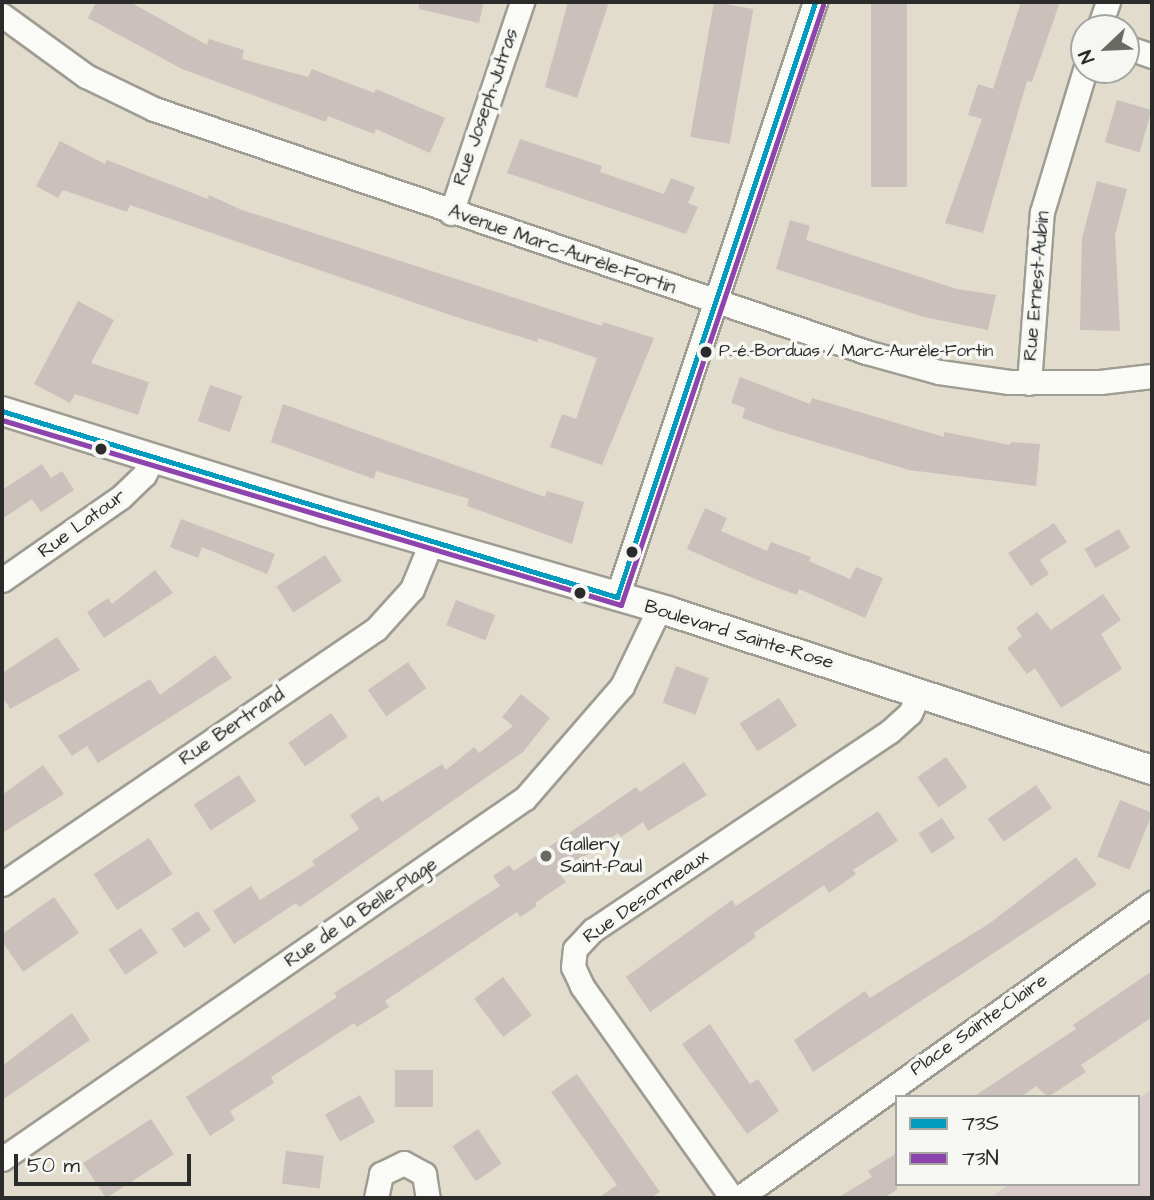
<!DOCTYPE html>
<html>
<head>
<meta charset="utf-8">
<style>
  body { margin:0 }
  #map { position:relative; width:1154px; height:1200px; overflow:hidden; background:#e1dccb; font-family:"Architects Daughter",sans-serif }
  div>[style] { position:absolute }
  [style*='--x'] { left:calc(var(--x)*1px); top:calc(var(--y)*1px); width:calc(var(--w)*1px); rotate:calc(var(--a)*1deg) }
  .industrial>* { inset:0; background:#d8cbca }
  .building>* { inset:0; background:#ccc0bd; transform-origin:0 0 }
  .roads { filter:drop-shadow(2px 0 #9f9c93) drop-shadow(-2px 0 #9f9c93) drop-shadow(0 2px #9f9c93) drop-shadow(0 -2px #9f9c93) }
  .minor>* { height:23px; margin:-11.5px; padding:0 11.5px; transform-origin:11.5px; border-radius:11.5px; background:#fafaf7 }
  .tertiary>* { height:28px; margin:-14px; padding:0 14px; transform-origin:14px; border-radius:14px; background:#fafaf7 }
  .bus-1>* { height:5px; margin:-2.5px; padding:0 2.5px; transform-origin:2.5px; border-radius:2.5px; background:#049cbe }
  .bus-2>* { height:5px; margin:-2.5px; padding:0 2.5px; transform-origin:2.5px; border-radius:2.5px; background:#8e44ad }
  .dots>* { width:19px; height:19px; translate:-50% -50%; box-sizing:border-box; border:4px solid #f6f6f2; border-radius:50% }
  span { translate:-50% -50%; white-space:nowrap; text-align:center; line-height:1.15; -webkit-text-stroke:7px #f6f6f2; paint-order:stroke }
  .bus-label { font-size:17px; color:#2b2b2b }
  .left { translate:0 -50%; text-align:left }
  .street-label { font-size:19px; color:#2b2b2b }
  .poi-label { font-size:19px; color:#2b2b2b }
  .frame { position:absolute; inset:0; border:4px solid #2b2b2b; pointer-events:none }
  .legend { position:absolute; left:895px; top:1095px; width:245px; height:91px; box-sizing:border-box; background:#f6f6f2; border:2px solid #a5a5a2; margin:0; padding:9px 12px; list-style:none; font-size:21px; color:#2b2b2b }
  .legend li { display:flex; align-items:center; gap:14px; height:35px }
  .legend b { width:35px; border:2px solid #a5a5a2 }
  .north { position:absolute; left:1070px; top:14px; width:70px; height:70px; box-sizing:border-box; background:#f6f6f2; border:2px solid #a5a5a2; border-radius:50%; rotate:247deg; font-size:19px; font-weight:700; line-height:28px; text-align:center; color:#2b2b2b }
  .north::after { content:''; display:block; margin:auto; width:24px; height:32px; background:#6b6963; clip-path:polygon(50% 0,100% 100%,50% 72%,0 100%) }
  .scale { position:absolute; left:14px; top:1154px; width:177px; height:32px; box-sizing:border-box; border:4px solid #2b2b2b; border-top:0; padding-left:9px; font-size:21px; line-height:24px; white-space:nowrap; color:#2b2b2b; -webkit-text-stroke:5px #f6f6f2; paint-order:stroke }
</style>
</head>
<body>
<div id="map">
  <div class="industrial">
    <div style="clip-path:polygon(1152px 1089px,1152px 1198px,989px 1198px,1010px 1184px,1138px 1184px,1138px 1099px)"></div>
  </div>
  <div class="building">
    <div style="clip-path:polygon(96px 2px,130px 2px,207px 45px,209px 39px,244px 50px,242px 59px,308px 77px,312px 69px,374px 93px,376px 89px,445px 118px,430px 153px,376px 129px,374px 134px,328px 116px,326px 122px,182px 69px,88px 18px)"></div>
    <div style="clip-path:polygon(419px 2px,484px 2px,479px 23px,419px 9px)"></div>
    <div style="clip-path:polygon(568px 2px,609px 2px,577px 98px,545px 87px)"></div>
    <div style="left:714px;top:2px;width:40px;height:137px;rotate:10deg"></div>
    <div style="left:871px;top:2px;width:36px;height:185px"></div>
    <div style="clip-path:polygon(1021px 2px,1060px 2px,1032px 82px,1027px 81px,983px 233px,945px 223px,982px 119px,968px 115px,978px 84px,993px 89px)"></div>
    <div style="left:1117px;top:100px;width:36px;height:44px;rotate:16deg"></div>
    <div style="clip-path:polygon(520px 139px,602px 166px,600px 172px,664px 194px,671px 178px,695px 187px,688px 203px,698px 207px,686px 234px,507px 173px)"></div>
    <div style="clip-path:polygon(60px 141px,105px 164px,107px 160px,208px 199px,209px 195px,242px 210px,602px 326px,603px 322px,654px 338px,602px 465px,550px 447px,562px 414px,576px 419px,597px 358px,538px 338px,537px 342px,453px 316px,130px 205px,127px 212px,63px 190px,58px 198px,36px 186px)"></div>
    <div style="clip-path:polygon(1097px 181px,1127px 189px,1115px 235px,1120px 331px,1080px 330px,1082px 238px)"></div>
    <div style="clip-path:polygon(790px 220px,810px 226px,806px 240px,957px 289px,996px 295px,988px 330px,924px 317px,776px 269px)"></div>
    <div style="clip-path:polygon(78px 301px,114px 320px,91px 363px,149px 382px,138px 415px,75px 394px,70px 403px,34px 384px)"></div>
    <div style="clip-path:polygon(740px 377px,810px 404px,812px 398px,944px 437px,944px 432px,1010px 445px,1011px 442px,1040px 444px,1036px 486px,909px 470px,775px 430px,742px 418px,745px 408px,731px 403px)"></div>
    <div style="left:210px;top:385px;width:34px;height:38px;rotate:19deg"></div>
    <div style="clip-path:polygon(283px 404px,545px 497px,547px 491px,584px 502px,572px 544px,467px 506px,469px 499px,376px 471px,374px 479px,271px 442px)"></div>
    <div style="clip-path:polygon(42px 464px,51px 478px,62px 471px,74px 490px,41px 512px,32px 499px,2px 519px,2px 490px)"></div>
    <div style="clip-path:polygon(705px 508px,727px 518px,721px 531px,767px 551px,771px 542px,811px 557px,809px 561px,850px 579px,856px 567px,883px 578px,865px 618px,799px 589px,797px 595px,755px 579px,687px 549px)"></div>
    <div style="clip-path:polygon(181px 519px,275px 554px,267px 574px,202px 547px,198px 558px,170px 547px)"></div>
    <div style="clip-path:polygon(1054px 523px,1067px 542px,1040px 560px,1049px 574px,1031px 586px,1008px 553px)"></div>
    <div style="left:1119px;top:529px;width:22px;height:40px;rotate:60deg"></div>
    <div style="left:325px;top:555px;width:31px;height:58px;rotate:57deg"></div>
    <div style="clip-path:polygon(155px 570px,173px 593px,104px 638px,87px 612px,108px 598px,112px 604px)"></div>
    <div style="clip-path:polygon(1103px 594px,1121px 620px,1101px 634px,1122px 669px,1061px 708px,1035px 668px,1027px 674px,1007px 648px,1022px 636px,1016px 628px,1037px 612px,1051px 630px)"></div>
    <div style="left:456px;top:600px;width:42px;height:27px;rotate:21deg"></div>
    <div style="clip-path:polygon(57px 637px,80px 670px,10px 709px,2px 696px,2px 673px)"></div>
    <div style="clip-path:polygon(215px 655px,232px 678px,98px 763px,87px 746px,72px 756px,58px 736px,150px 679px,160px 695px)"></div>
    <div style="left:408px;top:662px;width:32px;height:49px;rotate:55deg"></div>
    <div style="left:676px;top:666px;width:35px;height:39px;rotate:20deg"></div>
    <div style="clip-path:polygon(521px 694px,550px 718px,523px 752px,317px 895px,299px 907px,296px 903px,234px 944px,213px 911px,251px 886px,260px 900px,315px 865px,312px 861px,359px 829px,350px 815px,378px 796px,382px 802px,442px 764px,446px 770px,474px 747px,479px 753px,513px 726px,502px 717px)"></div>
    <div style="left:779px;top:698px;width:33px;height:47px;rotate:57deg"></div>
    <div style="left:331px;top:713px;width:29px;height:52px;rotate:55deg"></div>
    <div style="left:946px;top:757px;width:37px;height:35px;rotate:55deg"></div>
    <div style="clip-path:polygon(684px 762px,707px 795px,648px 831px,643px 822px,621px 837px,618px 833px,560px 874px,566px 882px,535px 903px,537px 906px,520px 917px,517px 912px,385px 1001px,389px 1007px,357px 1027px,354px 1023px,271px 1077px,274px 1083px,230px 1111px,235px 1120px,210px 1136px,186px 1097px,337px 997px,334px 993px,500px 886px,493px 876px,509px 865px,514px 871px,636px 787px,640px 792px)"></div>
    <div style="clip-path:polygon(43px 765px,64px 794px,2px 833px,2px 795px)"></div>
    <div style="left:239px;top:775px;width:31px;height:54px;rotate:57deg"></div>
    <div style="left:1036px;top:785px;width:28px;height:59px;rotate:55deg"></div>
    <div style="left:1120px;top:800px;width:35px;height:61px;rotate:22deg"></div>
    <div style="clip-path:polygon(878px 811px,898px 841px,853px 870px,856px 874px,829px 893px,824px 885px,754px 933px,756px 937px,650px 1012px,626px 977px,732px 900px,736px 906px)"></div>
    <div style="left:942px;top:818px;width:24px;height:28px;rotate:57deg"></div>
    <div style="left:149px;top:838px;width:43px;height:66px;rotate:57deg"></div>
    <div style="clip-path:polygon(1076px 857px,1097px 885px,813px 1072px,794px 1040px,865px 991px,870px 998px,990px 923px)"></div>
    <div style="clip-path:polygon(54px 897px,79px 933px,23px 972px,2px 941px,2px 934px)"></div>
    <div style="left:198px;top:911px;width:23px;height:32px;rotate:56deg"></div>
    <div style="left:141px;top:928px;width:30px;height:39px;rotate:56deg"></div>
    <div style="clip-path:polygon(1152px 971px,1152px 1017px,1081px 1065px,1086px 1072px,1048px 1097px,1036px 1086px,1021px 1097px,973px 1097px,1076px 1029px,1073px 1025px)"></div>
    <div style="left:503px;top:977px;width:48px;height:36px;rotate:53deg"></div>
    <div style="clip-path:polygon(72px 1013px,90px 1040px,2px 1100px,2px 1066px)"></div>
    <div style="clip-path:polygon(710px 1024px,750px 1084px,758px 1079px,779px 1111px,747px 1134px,682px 1044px)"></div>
    <div style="left:433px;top:1070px;width:37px;height:38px;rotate:90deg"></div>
    <div style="clip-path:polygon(577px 1074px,660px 1192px,650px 1198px,598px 1198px,617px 1185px,551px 1092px)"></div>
    <div style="left:360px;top:1095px;width:31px;height:40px;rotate:61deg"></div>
    <div style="left:151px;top:1119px;width:42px;height:81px;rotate:57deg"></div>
    <div style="left:478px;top:1129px;width:42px;height:31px;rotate:56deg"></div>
    <div style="left:286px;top:1151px;width:38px;height:33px;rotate:7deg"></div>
    <div style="clip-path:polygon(897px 1153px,897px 1190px,883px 1198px,837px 1198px,872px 1177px,868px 1171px)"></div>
  </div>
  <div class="roads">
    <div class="minor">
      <div style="--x:2;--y:15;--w:104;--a:36"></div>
      <div style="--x:86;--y:76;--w:76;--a:25.9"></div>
      <div style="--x:154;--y:109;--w:752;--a:18.84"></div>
      <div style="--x:866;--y:352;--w:76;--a:15.3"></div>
      <div style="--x:939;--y:372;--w:71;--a:8.1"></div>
      <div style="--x:1009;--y:382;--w:91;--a:0"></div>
      <div style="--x:1100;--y:382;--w:52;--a:-6.6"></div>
      <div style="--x:1099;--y:28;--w:28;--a:-71"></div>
      <div style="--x:1126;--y:47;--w:28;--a:19"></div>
      <div style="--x:451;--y:213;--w:223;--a:-71.4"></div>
      <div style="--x:1029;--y:383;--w:171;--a:-85.7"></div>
      <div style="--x:1042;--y:212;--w:148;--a:-73.2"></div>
      <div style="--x:2;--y:580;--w:145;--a:-34.9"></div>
      <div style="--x:121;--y:497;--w:32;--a:-44"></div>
      <div style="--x:144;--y:475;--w:18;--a:-63"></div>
      <div style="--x:617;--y:597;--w:627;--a:-71.59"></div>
      <div style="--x:2;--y:884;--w:453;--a:-34.3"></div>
      <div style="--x:376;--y:629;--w:54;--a:-48"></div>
      <div style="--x:412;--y:589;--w:50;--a:-67.6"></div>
      <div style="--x:2;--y:1159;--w:635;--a:-34.62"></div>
      <div style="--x:525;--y:798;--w:148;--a:-49.1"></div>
      <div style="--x:622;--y:686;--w:85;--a:-64.3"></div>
      <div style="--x:376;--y:1198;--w:25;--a:-78"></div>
      <div style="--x:381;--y:1174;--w:25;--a:-26"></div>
      <div style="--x:404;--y:1163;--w:23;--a:29"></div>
      <div style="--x:424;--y:1174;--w:24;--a:81"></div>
      <div style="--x:732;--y:1198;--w:260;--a:-125.3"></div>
      <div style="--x:582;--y:986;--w:21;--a:-115"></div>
      <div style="--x:573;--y:967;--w:18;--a:-84"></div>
      <div style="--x:575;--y:949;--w:26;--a:-47"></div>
      <div style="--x:593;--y:930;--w:356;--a:-33.8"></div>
      <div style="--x:889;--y:732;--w:28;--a:-42"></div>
      <div style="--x:910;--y:713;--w:23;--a:-65"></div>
      <div style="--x:739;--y:1198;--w:508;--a:-35.54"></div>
    </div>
    <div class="tertiary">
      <div style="--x:2;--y:411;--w:339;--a:17.3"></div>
      <div style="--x:326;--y:512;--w:356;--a:16.1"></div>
      <div style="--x:668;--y:611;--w:509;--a:18.19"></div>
    </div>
  </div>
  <div class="bus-1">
    <div style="--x:2;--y:411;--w:643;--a:16.83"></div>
    <div style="--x:617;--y:597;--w:627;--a:-71.59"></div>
  </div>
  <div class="bus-2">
    <div style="--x:2;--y:420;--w:646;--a:16.64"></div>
    <div style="--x:621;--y:605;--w:633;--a:-71.39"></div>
  </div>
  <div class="dots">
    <div style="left:706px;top:352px;background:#2b2b2b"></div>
    <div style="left:101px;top:449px;background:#2b2b2b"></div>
    <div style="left:632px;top:552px;background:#2b2b2b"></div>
    <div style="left:580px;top:593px;background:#2b2b2b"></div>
    <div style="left:546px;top:856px;background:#6b6963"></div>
  </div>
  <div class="bus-label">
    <span class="left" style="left:719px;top:352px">P.-é.-Borduas / Marc-Aurèle-Fortin</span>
  </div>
  <div class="street-label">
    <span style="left:486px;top:107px;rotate:-71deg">Rue Joseph-Jutras</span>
    <span style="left:562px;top:250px;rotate:19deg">Avenue Marc-Aurèle-Fortin</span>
    <span style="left:1037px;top:286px;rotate:-85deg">Rue Ernest-Aubin</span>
    <span style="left:82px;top:524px;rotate:-36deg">Rue Latour</span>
    <span style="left:739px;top:635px;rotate:17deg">Boulevard Sainte-Rose</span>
    <span style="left:232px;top:727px;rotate:-34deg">Rue Bertrand</span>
    <span style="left:646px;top:897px;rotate:-35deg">Rue Desormeaux</span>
    <span style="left:361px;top:913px;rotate:-34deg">Rue de la Belle-Plage</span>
    <span style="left:979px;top:1025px;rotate:-35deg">Place Sainte-Claire</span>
  </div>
  <div class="poi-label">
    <span class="left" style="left:560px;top:856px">Gallery<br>Saint-Paul</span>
  </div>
  <div class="frame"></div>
  <ul class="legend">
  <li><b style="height:9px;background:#049cbe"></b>73S</li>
  <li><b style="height:9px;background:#8e44ad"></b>73N</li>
  </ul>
  <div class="north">N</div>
  <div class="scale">50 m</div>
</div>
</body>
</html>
